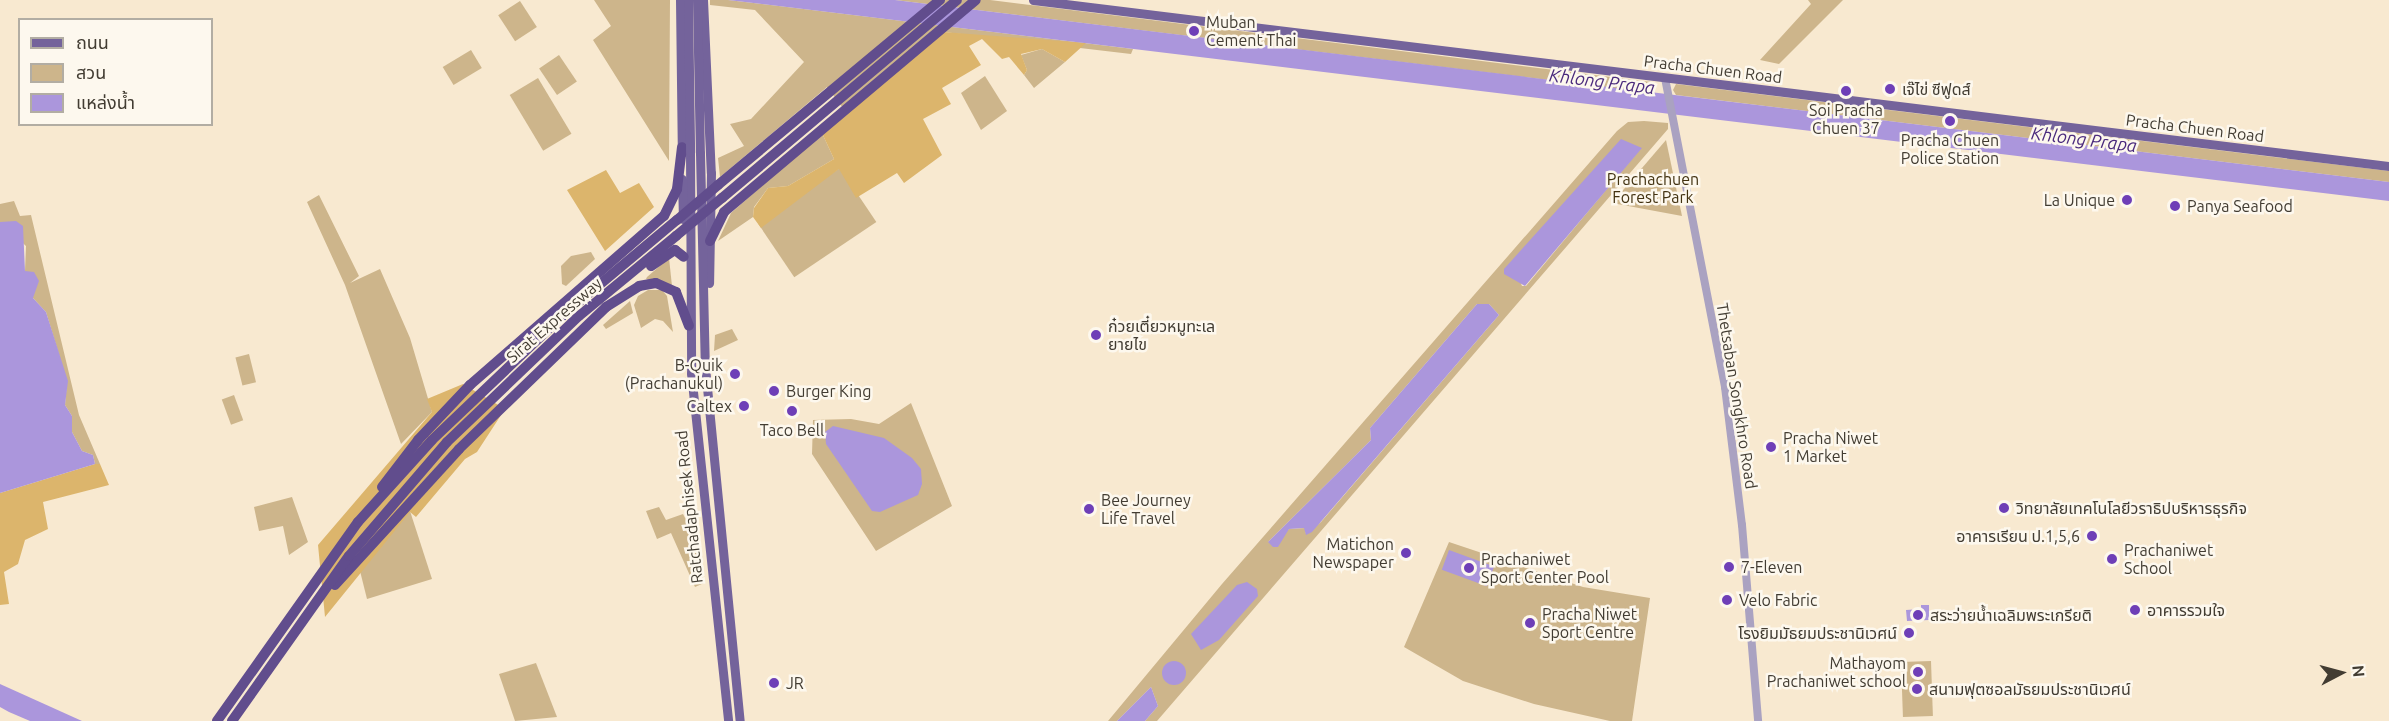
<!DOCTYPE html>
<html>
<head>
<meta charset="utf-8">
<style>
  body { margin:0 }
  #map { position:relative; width:2389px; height:721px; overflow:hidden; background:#f8e9d0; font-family:Ubuntu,"Noto Sans Thai",sans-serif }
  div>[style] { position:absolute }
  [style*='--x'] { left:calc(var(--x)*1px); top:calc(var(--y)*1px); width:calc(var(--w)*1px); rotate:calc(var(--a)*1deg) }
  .green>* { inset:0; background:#cdb58b; transform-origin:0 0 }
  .forest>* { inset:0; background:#dcb56c }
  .water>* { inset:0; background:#ab96dc; transform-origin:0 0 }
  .round { border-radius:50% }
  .minor>* { height:8px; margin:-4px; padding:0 4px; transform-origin:4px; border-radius:4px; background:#aaa2c1 }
  .major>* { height:9px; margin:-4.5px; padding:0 4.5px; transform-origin:4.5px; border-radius:4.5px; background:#74639b }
  .highway>* { height:10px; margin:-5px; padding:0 5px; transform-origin:5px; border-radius:5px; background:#614d8d }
  .major-bridge>* { height:9px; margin:-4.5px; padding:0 4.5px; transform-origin:4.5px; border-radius:4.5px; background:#74639b }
  .highway-bridge>* { height:10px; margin:-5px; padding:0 5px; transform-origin:5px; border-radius:5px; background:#614d8d }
  .dots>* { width:16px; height:16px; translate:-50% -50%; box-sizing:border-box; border:3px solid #fdf8ee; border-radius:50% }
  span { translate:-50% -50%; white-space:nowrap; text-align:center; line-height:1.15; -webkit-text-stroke:5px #fdf8ee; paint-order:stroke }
  .poi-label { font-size:16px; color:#423c32 }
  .left { translate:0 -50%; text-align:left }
  .right { translate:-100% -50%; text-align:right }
  .street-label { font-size:16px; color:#423c32 }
  .park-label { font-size:16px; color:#423211 }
  .water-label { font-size:18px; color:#4b2b7d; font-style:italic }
  .legend { position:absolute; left:18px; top:18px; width:195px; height:108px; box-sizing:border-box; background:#fdf8ee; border:2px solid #b2ada3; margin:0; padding:8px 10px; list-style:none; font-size:18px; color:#423c32 }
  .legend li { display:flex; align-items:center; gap:12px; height:30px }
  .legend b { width:30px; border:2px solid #b2ada3 }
  .north { position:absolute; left:2311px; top:643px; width:60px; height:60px; -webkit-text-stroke:4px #fdf8ee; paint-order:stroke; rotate:84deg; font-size:16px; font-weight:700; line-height:24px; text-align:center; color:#423c32 }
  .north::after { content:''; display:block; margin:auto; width:21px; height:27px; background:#423c32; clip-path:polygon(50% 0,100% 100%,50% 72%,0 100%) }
</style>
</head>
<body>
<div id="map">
  <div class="green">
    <div style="clip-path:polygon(594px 0,670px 0,669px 161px,593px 40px,611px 26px)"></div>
    <div style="clip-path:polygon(710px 0,728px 0,1133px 49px,1131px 54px,944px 32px,846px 112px,827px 87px,720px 177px,718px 158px,744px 146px,730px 124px,751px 119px,804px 62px,755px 10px,710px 5px)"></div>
    <div style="clip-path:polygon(895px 0,990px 0,1651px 82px,1654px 93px)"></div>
    <div style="clip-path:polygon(1808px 0,1843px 0,1779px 64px,1760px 60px,1811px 4px)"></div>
    <div style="left:520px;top:1px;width:31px;height:26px;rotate:57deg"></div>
    <div style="clip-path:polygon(1042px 49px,1065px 62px,1034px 88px,1024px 75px,1027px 70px,1021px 55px)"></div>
    <div style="left:471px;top:50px;width:21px;height:33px;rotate:59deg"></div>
    <div style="left:559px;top:55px;width:32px;height:24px;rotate:56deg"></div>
    <div style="clip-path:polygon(985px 76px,1007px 111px,981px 130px,961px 93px)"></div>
    <div style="left:538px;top:78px;width:65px;height:33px;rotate:59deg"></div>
    <div style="clip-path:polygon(1676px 84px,2389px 171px,2389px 182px,1676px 95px,1673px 90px)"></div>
    <div style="clip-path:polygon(evenodd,1644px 121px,1668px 123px,1668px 129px,1157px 721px,1145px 721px,1158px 706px,1151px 687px,1117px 721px,1108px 721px,1222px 584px,1617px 131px,1628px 122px,1644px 121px,1641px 148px,1526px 286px,1522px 286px,1520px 281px,1641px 148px,1644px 121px,1477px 304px,1489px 304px,1499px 315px,1321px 522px,1306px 534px,1305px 528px,1289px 529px,1268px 542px,1371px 440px,1370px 428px,1477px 304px)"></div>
    <div style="clip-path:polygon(822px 133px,834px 159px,788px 186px,768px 188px,754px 207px,753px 217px,718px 241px,731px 213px)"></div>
    <div style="clip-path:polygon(1666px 140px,1682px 216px,1612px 203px)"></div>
    <div style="left:840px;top:168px;width:65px;height:99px;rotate:56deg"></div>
    <div style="clip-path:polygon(319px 195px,359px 276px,350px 283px,380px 269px,410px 338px,432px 412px,401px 444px,345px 285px,307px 202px)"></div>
    <div style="clip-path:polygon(14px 201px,20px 216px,31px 215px,79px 415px,100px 464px,95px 464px,93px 455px,82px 451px,72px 432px,72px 416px,65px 405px,67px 381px,46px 312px,33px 298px,25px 271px,26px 246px,0 222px,0 204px)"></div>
    <div style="clip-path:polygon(591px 252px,595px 259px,566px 286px,562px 284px,561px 266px,571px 256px)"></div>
    <div style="clip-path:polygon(669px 258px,672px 286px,646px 279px,647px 277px)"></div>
    <div style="clip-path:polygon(648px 290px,662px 290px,667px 296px,673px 332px,663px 321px,655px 319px,641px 328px,634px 305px,638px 296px)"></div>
    <div style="clip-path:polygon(630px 301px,633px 313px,606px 329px,603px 325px)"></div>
    <div style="clip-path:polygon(732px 329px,738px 340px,714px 351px,715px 335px)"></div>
    <div style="left:249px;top:354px;width:29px;height:14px;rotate:76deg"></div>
    <div style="left:234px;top:395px;width:27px;height:13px;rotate:70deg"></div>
    <div style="clip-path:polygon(911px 403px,952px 506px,876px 551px,812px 454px,813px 420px,851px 419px,879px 424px)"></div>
    <div style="clip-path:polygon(292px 497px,308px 542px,289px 555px,283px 526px,259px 531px,254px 507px)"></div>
    <div style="clip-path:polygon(659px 507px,666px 520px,683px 514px,697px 541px,704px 583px,695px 587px,671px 533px,657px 539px,646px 511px)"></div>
    <div style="clip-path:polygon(410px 511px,432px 579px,367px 599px,360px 571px)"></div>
    <div style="clip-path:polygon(1449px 542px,1583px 587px,1650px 598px,1632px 721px,1610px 721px,1534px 704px,1463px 681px,1404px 647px)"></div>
    <div style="left:1931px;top:661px;width:55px;height:30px;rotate:88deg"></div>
    <div style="clip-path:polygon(536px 663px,557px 717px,515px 721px,499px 674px)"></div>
  </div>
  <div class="forest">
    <div style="clip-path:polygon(944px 32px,1086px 43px,1065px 62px,1042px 49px,1021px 54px,1027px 70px,1024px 75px,1009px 57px,1002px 59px,982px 39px,969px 46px,981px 65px,942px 88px,951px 104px,923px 119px,942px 155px,904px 183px,897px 173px,856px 198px,839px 169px,761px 228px,753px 217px,754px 208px,768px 188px,788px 186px,834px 159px,822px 133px)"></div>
    <div style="clip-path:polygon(606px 170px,620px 193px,639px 183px,654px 207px,605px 251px,567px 190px)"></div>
    <div style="clip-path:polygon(463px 384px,505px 409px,477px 452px,465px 459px,416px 517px,410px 512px,325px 617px,318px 545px,432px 412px,427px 399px)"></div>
    <div style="clip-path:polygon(95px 464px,100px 464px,109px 485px,43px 502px,48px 529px,25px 540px,18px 564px,4px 572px,9px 604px,0 605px,0 493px)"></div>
  </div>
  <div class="water">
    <div style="clip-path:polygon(728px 0,895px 0,2389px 182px,2389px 201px)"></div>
    <div style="clip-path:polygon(1621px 139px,1642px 148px,1525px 286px,1504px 274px,1504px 269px)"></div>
    <div style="clip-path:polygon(16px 221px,23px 226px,25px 271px,34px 272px,39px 281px,33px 298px,46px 312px,68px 381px,65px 405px,72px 416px,72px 432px,82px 451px,93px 455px,95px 464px,0 493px,0 222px)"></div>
    <div style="clip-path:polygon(1477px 304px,1489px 304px,1499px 315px,1312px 532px,1306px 535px,1304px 528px,1289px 529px,1278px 547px,1273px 547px,1268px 542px,1371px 440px,1370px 428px)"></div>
    <div style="clip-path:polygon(833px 426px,884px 438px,912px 458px,921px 469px,922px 484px,918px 495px,880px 512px,872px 511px,826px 444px,825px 432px)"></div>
    <div style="left:1449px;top:550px;width:48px;height:21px;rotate:20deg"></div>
    <div style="clip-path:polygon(1247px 582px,1257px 589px,1258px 596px,1219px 640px,1201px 650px,1191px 634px,1237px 585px)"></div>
    <div style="clip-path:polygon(1921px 605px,1929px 605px,1929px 620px,1907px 621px,1906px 610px,1921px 609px)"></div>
    <div class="round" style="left:1162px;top:661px;width:24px;height:24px"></div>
    <div style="clip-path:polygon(0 684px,82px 721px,30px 721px,9px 712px,0 707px)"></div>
    <div style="clip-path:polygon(1151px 687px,1158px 706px,1145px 721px,1117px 721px)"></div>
  </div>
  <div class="minor">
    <div style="--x:1665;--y:78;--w:315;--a:79"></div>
    <div style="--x:1725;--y:387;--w:139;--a:83"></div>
    <div style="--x:1742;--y:525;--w:197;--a:85.3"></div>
  </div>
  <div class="major">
    <div style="--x:680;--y:0;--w:153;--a:89.3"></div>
    <div style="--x:703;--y:0;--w:173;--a:87.4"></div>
    <div style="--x:711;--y:173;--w:110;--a:91"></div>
    <div style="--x:1033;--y:0;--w:1366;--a:6.98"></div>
    <div style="--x:690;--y:152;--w:221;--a:89.7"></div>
    <div style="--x:691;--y:373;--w:350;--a:83.9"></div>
    <div style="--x:700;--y:153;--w:214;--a:88.7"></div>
    <div style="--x:705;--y:367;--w:356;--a:84.4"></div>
    <div style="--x:682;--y:179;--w:40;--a:88.6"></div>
  </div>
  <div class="highway">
    <div style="--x:718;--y:185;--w:289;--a:-39.8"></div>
    <div style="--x:722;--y:198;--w:307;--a:-40.1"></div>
    <div style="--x:710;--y:241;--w:32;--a:-64"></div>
    <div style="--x:724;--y:212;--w:329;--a:-40.1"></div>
    <div style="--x:651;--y:266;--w:29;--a:-34"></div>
    <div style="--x:675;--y:250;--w:11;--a:38"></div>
    <div style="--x:382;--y:487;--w:59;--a:-52.5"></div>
    <div style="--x:418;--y:440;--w:76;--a:-46.6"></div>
    <div style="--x:470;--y:385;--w:257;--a:-41.1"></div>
    <div style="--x:664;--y:216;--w:30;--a:-64"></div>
    <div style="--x:677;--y:189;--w:42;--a:-83.2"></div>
    <div style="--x:335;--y:585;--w:184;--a:-47.6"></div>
    <div style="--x:459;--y:449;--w:204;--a:-44"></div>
    <div style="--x:606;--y:307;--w:39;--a:-32"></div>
    <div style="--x:639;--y:286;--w:17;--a:-10"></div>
    <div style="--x:656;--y:283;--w:22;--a:24"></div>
    <div style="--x:676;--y:292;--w:36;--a:69"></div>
    <div style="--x:217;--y:721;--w:244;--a:-54.7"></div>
    <div style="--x:358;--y:522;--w:110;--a:-47.9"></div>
    <div style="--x:432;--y:440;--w:180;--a:-43.6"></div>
    <div style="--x:562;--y:316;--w:150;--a:-39.9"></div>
    <div style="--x:232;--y:721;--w:202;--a:-54.7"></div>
    <div style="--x:349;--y:556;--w:150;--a:-49.3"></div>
    <div style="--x:447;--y:442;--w:182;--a:-43.7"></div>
    <div style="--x:579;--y:316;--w:126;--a:-39.5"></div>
  </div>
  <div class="major-bridge">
    <div style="--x:688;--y:0;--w:152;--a:89.2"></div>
    <div style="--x:697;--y:0;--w:153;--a:88.9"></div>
  </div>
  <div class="highway-bridge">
    <div style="--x:677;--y:220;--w:54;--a:-40.5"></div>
    <div style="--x:676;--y:236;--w:60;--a:-39.6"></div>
  </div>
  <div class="dots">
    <div style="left:1194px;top:31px;background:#6e3fb7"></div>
    <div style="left:1890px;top:89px;background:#6e3fb7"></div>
    <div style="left:1846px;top:91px;background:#6e3fb7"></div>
    <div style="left:1950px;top:121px;background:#6e3fb7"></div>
    <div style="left:2127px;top:200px;background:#6e3fb7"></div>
    <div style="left:2175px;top:206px;background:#6e3fb7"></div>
    <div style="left:1096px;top:335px;background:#6e3fb7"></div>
    <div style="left:735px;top:374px;background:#6e3fb7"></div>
    <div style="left:774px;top:391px;background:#6e3fb7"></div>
    <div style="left:744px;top:406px;background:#6e3fb7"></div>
    <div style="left:792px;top:411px;background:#6e3fb7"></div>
    <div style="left:1771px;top:447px;background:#6e3fb7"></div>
    <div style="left:2004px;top:508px;background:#6e3fb7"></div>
    <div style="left:1089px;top:509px;background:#6e3fb7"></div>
    <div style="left:2092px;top:536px;background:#6e3fb7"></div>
    <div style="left:1406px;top:553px;background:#6e3fb7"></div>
    <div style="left:2112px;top:559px;background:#6e3fb7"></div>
    <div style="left:1729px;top:567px;background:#6e3fb7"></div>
    <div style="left:1469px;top:568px;background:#6e3fb7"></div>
    <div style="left:1727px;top:600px;background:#6e3fb7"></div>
    <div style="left:2135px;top:610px;background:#6e3fb7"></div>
    <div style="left:1918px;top:615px;background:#6e3fb7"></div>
    <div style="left:1530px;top:623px;background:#6e3fb7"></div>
    <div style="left:1909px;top:633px;background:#6e3fb7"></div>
    <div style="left:1918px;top:672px;background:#6e3fb7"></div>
    <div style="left:774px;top:683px;background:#6e3fb7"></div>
    <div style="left:1917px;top:689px;background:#6e3fb7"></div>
  </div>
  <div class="poi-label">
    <span class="left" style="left:1206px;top:31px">Muban<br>Cement Thai</span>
    <span class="left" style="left:1902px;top:89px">เจ๊ไข่ ซีฟูดส์</span>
    <span style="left:1846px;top:119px">Soi Pracha<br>Chuen 37</span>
    <span style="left:1950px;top:149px">Pracha Chuen<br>Police Station</span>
    <span class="right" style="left:2115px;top:200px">La Unique</span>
    <span class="left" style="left:2187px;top:206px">Panya Seafood</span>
    <span class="left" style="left:1108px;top:335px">ก๋วยเตี๋ยวหมูทะเล<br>ยายไข</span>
    <span class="right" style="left:723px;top:374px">B-Quik<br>(Prachanukul)</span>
    <span class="left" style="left:786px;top:391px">Burger King</span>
    <span class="right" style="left:732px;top:406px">Caltex</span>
    <span style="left:792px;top:430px">Taco Bell</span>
    <span class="left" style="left:1783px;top:447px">Pracha Niwet<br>1 Market</span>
    <span class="left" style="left:1101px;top:509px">Bee Journey<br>Life Travel</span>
    <span class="left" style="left:2016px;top:508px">วิทยาลัยเทคโนโลยีวราธิปบริหารธุรกิจ</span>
    <span class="right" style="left:2080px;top:536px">อาคารเรียน ป.1,5,6</span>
    <span class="right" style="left:1394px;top:553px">Matichon<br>Newspaper</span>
    <span class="left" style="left:2124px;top:559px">Prachaniwet<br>School</span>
    <span class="left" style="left:1481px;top:568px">Prachaniwet<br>Sport Center Pool</span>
    <span class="left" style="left:1741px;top:567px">7-Eleven</span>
    <span class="left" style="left:1739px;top:600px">Velo Fabric</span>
    <span class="left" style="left:2147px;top:610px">อาคารรวมใจ</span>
    <span class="left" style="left:1542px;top:623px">Pracha Niwet<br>Sport Centre</span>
    <span class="left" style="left:1930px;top:615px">สระว่ายนํ้าเฉลิมพระเกรียติ</span>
    <span class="right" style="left:1897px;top:633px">โรงยิมมัธยมประชานิเวศน์</span>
    <span class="right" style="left:1906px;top:672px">Mathayom<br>Prachaniwet school</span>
    <span class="left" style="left:786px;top:683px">JR</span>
    <span class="left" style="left:1929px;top:689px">สนามฟุตซอลมัธยมประชานิเวศน์</span>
  </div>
  <div class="street-label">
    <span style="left:1713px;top:69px;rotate:7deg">Pracha Chuen Road</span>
    <span style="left:2195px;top:128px;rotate:7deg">Pracha Chuen Road</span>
    <span style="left:554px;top:320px;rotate:-41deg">Sirat Expressway</span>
    <span style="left:1737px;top:396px;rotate:81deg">Thetsaban Songkhro Road</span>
    <span style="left:689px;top:507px;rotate:-96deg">Ratchadaphisek Road</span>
  </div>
  <div class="park-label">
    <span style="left:1653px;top:188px">Prachachuen<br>Forest Park</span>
  </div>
  <div class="water-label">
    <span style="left:1602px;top:81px;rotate:7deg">Khlong Prapa</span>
    <span style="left:2084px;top:139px;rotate:7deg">Khlong Prapa</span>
  </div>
  <ul class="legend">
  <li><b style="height:8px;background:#74639b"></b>ถนน</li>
  <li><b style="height:16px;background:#cdb58b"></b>สวน</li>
  <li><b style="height:16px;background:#ab96dc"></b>แหล่งน้ำ</li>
  </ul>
  <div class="north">N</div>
</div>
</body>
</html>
